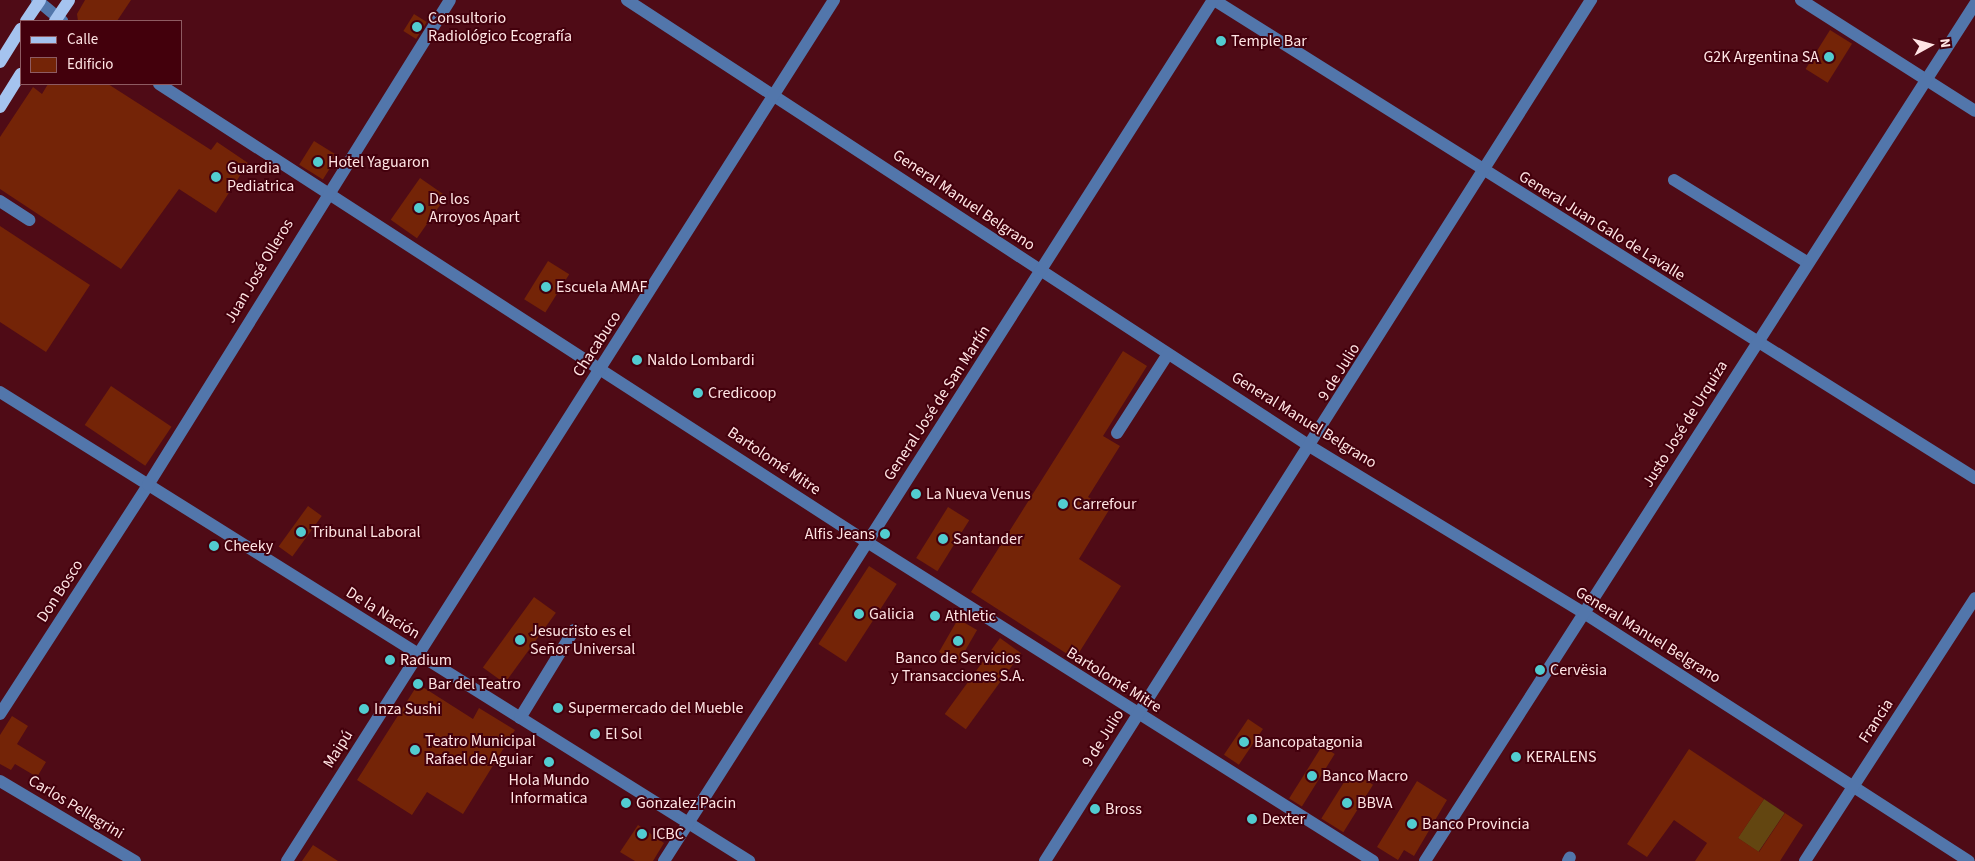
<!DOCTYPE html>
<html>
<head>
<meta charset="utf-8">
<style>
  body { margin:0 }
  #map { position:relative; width:1975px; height:861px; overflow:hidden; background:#4f0b16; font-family:"Source Sans 3",sans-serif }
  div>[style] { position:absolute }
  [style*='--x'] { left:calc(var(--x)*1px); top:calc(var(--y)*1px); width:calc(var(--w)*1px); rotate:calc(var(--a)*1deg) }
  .green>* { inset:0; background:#634611; transform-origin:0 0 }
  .building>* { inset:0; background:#742407; transform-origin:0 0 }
  .minor>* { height:12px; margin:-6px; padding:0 6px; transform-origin:6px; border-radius:6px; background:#5276ab }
  .major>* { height:12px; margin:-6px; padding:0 6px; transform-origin:6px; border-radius:6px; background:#a5c3ef }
  .dots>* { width:14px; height:14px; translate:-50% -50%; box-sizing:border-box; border:2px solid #43000c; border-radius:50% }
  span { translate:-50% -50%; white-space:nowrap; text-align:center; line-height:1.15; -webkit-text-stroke:4px #43000c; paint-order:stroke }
  .poi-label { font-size:16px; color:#ffe4e4 }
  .left { translate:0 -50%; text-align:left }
  .right { translate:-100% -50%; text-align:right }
  .street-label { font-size:16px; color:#ffe4e4 }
  .legend { position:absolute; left:20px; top:20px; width:162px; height:65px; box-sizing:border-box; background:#43000c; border:1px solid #8e5b62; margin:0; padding:6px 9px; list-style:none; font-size:15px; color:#ffe4e4 }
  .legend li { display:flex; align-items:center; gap:10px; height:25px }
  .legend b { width:25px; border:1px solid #8e5b62 }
  .north { position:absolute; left:1905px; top:20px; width:50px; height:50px; -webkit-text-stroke:4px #43000c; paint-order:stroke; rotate:83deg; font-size:14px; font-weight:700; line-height:20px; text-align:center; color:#ffe4e4 }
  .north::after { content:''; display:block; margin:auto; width:18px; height:22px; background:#ffe4e4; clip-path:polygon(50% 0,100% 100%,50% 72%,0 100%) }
</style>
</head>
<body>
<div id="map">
  <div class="green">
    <div style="left:1764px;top:799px;width:25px;height:47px;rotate:34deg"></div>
  </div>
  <div class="building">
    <div style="clip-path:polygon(85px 0,131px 0,117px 21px,78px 21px,77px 14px)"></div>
    <div style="left:414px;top:14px;width:15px;height:20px;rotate:32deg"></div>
    <div style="left:1830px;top:30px;width:26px;height:46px;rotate:32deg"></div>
    <div style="clip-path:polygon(48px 84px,108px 84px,211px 150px,217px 142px,248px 163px,216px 213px,179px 189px,121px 269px,0 189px,0 137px,33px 87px,42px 94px)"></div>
    <div style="left:314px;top:141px;width:28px;height:28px;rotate:32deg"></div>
    <div style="left:420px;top:178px;width:32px;height:51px;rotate:35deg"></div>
    <div style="clip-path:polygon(0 226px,90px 285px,46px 352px,0 322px)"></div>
    <div style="left:548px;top:261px;width:25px;height:45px;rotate:32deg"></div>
    <div style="clip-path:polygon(1123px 351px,1147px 366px,1103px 436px,1120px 446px,1088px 497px,1109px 510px,1079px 559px,1121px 586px,1075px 659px,971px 592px)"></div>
    <div style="left:111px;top:386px;width:73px;height:47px;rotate:34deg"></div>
    <div style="left:308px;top:506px;width:17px;height:50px;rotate:36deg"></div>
    <div style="left:948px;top:507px;width:25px;height:60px;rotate:32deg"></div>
    <div style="left:869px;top:566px;width:33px;height:93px;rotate:33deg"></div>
    <div style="left:534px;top:597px;width:27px;height:87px;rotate:36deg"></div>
    <div style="left:958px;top:619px;width:22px;height:38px;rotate:30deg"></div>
    <div style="left:1000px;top:638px;width:26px;height:94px;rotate:36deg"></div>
    <div style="clip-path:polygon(418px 684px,473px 719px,479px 708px,515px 730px,463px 814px,427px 792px,412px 815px,357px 780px)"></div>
    <div style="clip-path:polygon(12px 716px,28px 726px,17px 744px,46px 762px,37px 777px,15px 764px,11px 770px,0 764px,0 735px)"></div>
    <div style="left:1248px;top:719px;width:18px;height:43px;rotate:34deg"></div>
    <div style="left:1322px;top:746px;width:15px;height:62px;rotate:32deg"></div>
    <div style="clip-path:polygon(1689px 749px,1764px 799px,1738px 838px,1759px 852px,1785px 813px,1803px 825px,1780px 861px,1695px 861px,1707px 843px,1674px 820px,1647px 857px,1627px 844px)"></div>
    <div style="left:1351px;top:771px;width:26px;height:56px;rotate:32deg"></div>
    <div style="clip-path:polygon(1417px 781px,1447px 800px,1414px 856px,1404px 850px,1398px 860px,1377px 847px)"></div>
    <div style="clip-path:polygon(638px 825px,664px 843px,653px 861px,635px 861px,620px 852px)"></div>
    <div style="clip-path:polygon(313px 845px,338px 861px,302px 861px)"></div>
  </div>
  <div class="minor">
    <div style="--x:37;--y:0;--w:33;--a:40"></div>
    <div style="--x:627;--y:0;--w:817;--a:33.16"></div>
    <div style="--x:1311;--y:447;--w:323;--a:31.3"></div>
    <div style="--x:1587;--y:615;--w:454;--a:32.8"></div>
    <div style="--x:1214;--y:0;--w:899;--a:32.13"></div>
    <div style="--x:1801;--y:0;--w:206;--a:32.5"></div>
    <div style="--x:159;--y:84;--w:843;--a:32.9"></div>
    <div style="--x:867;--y:542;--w:598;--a:32.23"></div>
    <div style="--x:1674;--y:180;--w:156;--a:31.7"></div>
    <div style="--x:0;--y:201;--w:35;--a:33"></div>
    <div style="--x:0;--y:392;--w:884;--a:32.05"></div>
    <div style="--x:1117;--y:433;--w:94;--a:-57.2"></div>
    <div style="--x:0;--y:714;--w:273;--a:-57.1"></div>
    <div style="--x:148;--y:485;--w:571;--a:-58.09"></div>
    <div style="--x:520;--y:718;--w:103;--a:-58.5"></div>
    <div style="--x:0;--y:781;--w:157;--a:30.7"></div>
    <div style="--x:287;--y:861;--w:1020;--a:-57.57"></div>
    <div style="--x:664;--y:861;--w:1021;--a:-57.48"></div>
    <div style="--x:1045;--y:861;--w:1020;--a:-57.62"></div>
    <div style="--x:1425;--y:861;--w:1018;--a:-57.31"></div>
    <div style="--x:1568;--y:861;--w:4;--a:-63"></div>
    <div style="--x:1805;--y:861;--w:313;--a:-57.1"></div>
  </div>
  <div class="major">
    <div style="--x:26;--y:21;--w:25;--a:-56"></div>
    <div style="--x:55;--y:21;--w:25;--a:-56"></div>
    <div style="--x:0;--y:62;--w:39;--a:-58"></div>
    <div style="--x:0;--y:107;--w:39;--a:-58"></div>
  </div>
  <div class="dots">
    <div style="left:417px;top:27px;background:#52ccd0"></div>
    <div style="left:1221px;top:41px;background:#52ccd0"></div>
    <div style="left:1829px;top:57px;background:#52ccd0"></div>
    <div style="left:318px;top:162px;background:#52ccd0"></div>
    <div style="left:216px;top:177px;background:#52ccd0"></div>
    <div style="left:419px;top:208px;background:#52ccd0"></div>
    <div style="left:546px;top:287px;background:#52ccd0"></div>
    <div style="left:637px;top:360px;background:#52ccd0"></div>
    <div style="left:698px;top:393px;background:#52ccd0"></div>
    <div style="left:916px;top:494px;background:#52ccd0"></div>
    <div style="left:1063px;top:504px;background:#52ccd0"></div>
    <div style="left:301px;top:532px;background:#52ccd0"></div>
    <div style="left:885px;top:534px;background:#52ccd0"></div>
    <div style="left:943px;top:539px;background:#52ccd0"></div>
    <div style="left:214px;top:546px;background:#52ccd0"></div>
    <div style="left:859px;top:614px;background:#52ccd0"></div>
    <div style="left:935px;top:616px;background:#52ccd0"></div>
    <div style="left:520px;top:640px;background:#52ccd0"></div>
    <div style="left:958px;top:641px;background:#52ccd0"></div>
    <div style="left:390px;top:660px;background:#52ccd0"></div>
    <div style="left:1540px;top:670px;background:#52ccd0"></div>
    <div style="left:418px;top:684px;background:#52ccd0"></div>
    <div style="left:558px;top:708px;background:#52ccd0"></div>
    <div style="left:364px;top:709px;background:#52ccd0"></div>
    <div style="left:595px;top:734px;background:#52ccd0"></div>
    <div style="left:1244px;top:742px;background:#52ccd0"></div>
    <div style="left:415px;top:750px;background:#52ccd0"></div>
    <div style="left:1516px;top:757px;background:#52ccd0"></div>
    <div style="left:549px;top:762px;background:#52ccd0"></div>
    <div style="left:1312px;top:776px;background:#52ccd0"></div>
    <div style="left:626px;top:803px;background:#52ccd0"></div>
    <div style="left:1347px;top:803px;background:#52ccd0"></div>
    <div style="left:1095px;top:809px;background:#52ccd0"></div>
    <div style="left:1252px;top:819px;background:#52ccd0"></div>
    <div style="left:1412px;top:824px;background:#52ccd0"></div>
    <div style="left:642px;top:834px;background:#52ccd0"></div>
  </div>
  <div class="poi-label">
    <span class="left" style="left:428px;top:27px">Consultorio<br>Radiológico Ecografía</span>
    <span class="left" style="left:1231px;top:41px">Temple Bar</span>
    <span class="right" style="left:1819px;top:57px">G2K Argentina SA</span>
    <span class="left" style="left:328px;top:162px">Hotel Yaguaron</span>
    <span class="left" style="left:227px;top:177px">Guardia<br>Pediatrica</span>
    <span class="left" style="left:429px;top:208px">De los<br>Arroyos Apart</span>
    <span class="left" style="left:556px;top:287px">Escuela AMAF</span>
    <span class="left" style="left:647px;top:360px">Naldo Lombardi</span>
    <span class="left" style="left:708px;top:393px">Credicoop</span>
    <span class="left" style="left:926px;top:494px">La Nueva Venus</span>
    <span class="left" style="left:1073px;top:504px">Carrefour</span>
    <span class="left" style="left:311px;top:532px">Tribunal Laboral</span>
    <span class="right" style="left:875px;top:534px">Alfis Jeans</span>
    <span class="left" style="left:953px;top:539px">Santander</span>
    <span class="left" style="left:224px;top:546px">Cheeky</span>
    <span class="left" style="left:869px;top:614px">Galicia</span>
    <span class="left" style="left:945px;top:616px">Athletic</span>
    <span class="left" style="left:530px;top:640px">Jesucristo es el<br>Señor Universal</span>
    <span style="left:958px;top:667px">Banco de Servicios<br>y Transacciones S.A.</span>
    <span class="left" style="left:400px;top:660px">Radium</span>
    <span class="left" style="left:1550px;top:670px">Cervësia</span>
    <span class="left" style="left:428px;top:684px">Bar del Teatro</span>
    <span class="left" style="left:568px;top:708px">Supermercado del Mueble</span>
    <span class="left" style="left:374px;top:709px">Inza Sushi</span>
    <span class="left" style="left:605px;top:734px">El Sol</span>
    <span class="left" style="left:425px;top:750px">Teatro Municipal<br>Rafael de Aguiar</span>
    <span class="left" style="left:1254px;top:742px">Bancopatagonia</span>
    <span class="left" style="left:1526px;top:757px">KERALENS</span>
    <span class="left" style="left:1322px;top:776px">Banco Macro</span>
    <span style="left:549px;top:789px">Hola Mundo<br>Informatica</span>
    <span class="left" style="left:636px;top:803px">Gonzalez Pacin</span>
    <span class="left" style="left:1357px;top:803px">BBVA</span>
    <span class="left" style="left:1105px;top:809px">Bross</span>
    <span class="left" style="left:1262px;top:819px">Dexter</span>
    <span class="left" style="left:1422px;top:824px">Banco Provincia</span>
    <span class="left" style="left:652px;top:834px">ICBC</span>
  </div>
  <div class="street-label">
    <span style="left:964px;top:200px;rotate:34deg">General Manuel Belgrano</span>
    <span style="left:1602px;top:226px;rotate:32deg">General Juan Galo de Lavalle</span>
    <span style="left:259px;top:271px;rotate:-59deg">Juan José Olleros</span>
    <span style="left:597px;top:344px;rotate:-57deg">Chacabuco</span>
    <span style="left:1339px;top:372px;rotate:-58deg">9 de Julio</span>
    <span style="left:937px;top:403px;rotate:-57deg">General José de San Martín</span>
    <span style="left:1304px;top:420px;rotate:32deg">General Manuel Belgrano</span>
    <span style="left:1685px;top:424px;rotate:-58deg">Justo José de Urquiza</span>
    <span style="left:774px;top:461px;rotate:34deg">Bartolomé Mitre</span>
    <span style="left:60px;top:591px;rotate:-57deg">Don Bosco</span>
    <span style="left:383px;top:613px;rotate:32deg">De la Nación</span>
    <span style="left:1648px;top:635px;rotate:32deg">General Manuel Belgrano</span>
    <span style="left:1114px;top:680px;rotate:32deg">Bartolomé Mitre</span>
    <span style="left:1876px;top:721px;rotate:-57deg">Francia</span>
    <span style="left:1103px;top:738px;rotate:-58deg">9 de Julio</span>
    <span style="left:338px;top:749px;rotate:-58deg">Maipú</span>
    <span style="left:76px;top:807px;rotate:31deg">Carlos Pellegrini</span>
  </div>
  <ul class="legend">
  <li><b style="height:6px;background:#a5c3ef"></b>Calle</li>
  <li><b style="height:14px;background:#742407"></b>Edificio</li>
  </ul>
  <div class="north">N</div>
</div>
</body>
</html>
